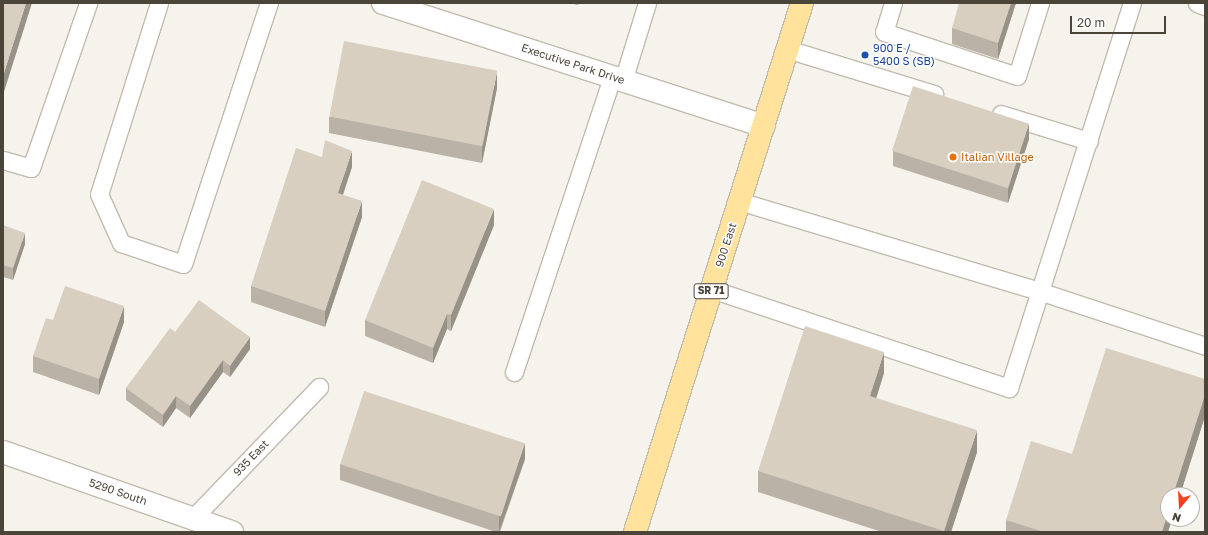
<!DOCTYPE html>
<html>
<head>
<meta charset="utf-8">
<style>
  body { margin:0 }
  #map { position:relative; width:1208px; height:535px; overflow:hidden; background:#f6f3ec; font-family:"Golos Text",sans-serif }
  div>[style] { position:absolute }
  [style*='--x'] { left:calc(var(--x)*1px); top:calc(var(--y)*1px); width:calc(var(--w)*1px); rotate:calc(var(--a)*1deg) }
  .roads { filter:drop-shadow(1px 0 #c2bbae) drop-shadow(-1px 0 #c2bbae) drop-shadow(0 1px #c2bbae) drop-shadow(0 -1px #c2bbae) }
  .lane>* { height:17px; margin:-8.5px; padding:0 8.5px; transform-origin:8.5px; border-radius:8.5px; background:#fff }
  .street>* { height:22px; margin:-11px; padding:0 11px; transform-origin:11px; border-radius:11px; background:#fff }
  .primary>* { height:22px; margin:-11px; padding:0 11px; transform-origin:11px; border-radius:11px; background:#ffe39c }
  .wall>* { inset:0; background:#bab2a6 }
  .shaded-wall>* { inset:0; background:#979187 }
  .building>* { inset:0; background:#d8cfc1; transform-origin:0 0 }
  .dots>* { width:11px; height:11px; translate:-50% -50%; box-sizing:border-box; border:2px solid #fff; border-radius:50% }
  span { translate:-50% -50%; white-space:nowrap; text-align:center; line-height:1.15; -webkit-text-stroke:3px #fff; paint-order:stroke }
  .shield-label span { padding:1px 3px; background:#fff; border:1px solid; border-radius:3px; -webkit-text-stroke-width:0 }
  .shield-label { font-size:10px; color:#4b4439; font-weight:700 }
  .transit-label { font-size:11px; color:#164399 }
  .left { translate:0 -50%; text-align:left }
  .street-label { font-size:11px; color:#4b4439 }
  .food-label { font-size:11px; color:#c56008 }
  .frame { position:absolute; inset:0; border:4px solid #4b4439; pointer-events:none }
  .north { position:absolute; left:1160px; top:487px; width:40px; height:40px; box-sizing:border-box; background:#fff; border:1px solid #b7b4b0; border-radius:50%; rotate:198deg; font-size:11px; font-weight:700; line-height:16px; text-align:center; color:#4b4439 }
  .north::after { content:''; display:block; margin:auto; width:14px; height:18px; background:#fc3f1d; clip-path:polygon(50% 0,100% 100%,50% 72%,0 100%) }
  .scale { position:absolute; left:1070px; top:16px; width:96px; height:18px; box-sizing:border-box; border:2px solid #4b4439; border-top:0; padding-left:5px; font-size:12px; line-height:14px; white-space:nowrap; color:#4b4439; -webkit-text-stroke:3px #fff; paint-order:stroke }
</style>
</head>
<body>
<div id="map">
  <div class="roads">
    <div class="lane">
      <div style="--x:159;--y:3;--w:200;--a:107.4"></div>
      <div style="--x:99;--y:194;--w:54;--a:65.8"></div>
      <div style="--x:121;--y:243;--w:65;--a:18.7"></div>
      <div style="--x:183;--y:264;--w:275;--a:-71.8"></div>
      <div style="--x:893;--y:3;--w:30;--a:107"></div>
      <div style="--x:884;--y:32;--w:140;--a:18.3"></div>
      <div style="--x:1017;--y:76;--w:77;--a:-72.5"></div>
      <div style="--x:1197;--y:3;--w:9;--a:21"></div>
      <div style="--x:787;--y:49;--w:154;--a:17"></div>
      <div style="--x:623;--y:81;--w:82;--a:-72.9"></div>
      <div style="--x:1001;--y:114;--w:92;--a:17.1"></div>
      <div style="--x:3;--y:160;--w:29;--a:16"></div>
      <div style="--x:31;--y:168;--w:175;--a:-70.9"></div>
      <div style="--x:739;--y:201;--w:316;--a:16.7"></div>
      <div style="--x:1042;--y:292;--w:172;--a:18.3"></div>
      <div style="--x:711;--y:289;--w:314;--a:18.4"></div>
      <div style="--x:1009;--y:388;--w:404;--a:-72.3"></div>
      <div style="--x:514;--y:372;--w:311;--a:-71.6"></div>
      <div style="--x:193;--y:518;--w:182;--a:-46.1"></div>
    </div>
    <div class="street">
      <div style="--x:383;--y:3;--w:400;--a:17.9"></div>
      <div style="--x:3;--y:452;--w:243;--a:19.3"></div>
    </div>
    <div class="primary">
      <div style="--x:635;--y:532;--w:555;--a:-72.48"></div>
    </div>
  </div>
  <div class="wall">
    <div style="clip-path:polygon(571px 3px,582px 3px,577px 5px)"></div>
    <div style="clip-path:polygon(1016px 3px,998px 59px,952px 44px,952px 28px)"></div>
    <div style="clip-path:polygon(497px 88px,482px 163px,329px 133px,329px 117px)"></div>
    <div style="clip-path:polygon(1029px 139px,1008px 203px,893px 166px,893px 151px)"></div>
    <div style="clip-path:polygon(352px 167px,343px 195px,362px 217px,325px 327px,251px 302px,251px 286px)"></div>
    <div style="clip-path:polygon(3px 225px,25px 244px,13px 280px,3px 277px)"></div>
    <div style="clip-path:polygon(494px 225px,451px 331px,447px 329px,433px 363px,365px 336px,365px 320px)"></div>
    <div style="clip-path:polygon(53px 320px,124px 322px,99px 395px,33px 372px,33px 356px)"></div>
    <div style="clip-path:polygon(175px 332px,250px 349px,230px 377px,223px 372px,190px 418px,176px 408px,163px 427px,126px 400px,126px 388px)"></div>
    <div style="clip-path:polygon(884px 373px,876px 398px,977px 452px,951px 532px,882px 532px,758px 492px,758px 471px)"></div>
    <div style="clip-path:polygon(1205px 379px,1205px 416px,1180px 495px,1168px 495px,1172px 519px,1168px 532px,1006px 532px,1006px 520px,1072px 454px)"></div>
    <div style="clip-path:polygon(525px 459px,500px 532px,496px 532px,340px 480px,340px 464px)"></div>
  </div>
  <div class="shaded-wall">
    <div style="clip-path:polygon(26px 3px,32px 3px,3px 95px,3px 76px)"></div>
    <div style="clip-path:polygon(1011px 3px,1016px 3px,998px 59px,998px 43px)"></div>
    <div style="clip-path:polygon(497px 72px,497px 88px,482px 163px,482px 147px)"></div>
    <div style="clip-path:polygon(1029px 123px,1029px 139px,1008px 203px,1008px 188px)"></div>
    <div style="clip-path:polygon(352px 151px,352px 167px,338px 209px,338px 193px)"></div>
    <div style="clip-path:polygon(362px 201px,362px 217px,325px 327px,325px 311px)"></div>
    <div style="clip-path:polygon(494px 209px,494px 225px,451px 331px,451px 315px)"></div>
    <div style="clip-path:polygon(25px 233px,25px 244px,13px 280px,13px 268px)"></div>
    <div style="clip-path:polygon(124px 306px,124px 322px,99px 395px,99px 379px)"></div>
    <div style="clip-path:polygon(447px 314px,447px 329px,433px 363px,433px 348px)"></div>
    <div style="clip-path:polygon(250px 337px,250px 349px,230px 377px,230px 366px)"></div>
    <div style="clip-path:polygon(884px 352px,884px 373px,870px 418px,870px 396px)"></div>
    <div style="clip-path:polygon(223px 360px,223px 372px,190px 418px,190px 406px)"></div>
    <div style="clip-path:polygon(1205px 395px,1205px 416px,1180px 495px,1173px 495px)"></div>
    <div style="clip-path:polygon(176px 396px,176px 408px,163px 427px,163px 415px)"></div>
    <div style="clip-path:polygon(977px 430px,977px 452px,951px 532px,944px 532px)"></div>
    <div style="clip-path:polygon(525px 443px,525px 459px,499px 532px,499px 517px)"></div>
    <div style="clip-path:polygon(1168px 512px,1168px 519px,1172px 519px,1168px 532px,1162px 532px)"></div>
  </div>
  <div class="building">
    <div style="clip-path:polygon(3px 3px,26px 3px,3px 76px)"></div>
    <div style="clip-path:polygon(959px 3px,1011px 3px,998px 43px,952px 28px)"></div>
    <div style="left:344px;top:41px;width:156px;height:77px;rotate:11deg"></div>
    <div style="left:913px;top:86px;width:122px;height:68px;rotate:18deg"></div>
    <div style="clip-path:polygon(325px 140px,352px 151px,338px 193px,362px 201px,325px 311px,251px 286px,296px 148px,322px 157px)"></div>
    <div style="clip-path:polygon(422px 180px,494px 209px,451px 315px,447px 314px,433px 348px,365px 320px)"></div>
    <div style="clip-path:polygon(3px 225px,25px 233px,13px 268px,3px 265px)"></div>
    <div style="clip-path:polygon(65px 286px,124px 306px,99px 379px,33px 356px,46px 318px,53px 320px)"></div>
    <div style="clip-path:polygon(199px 300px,250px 337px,230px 366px,223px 360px,190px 406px,176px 396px,163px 415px,126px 388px,170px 328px,175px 332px)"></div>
    <div style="clip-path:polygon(805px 326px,884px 352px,870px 396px,977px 430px,944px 531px,758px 471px)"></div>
    <div style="clip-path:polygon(1106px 348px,1205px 379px,1205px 395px,1173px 495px,1168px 495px,1168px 512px,1162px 532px,1044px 532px,1006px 520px,1031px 441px,1072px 454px)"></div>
    <div style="left:364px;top:391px;width:169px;height:77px;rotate:18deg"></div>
  </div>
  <div class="dots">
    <div style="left:865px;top:55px;background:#1a4fb4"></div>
    <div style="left:953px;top:157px;background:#e8710a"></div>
  </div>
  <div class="shield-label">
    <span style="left:711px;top:291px">SR 71</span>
  </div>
  <div class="transit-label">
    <span class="left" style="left:873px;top:55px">900 E /<br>5400 S (SB)</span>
  </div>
  <div class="street-label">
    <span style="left:573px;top:64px;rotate:18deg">Executive Park Drive</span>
    <span style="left:726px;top:245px;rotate:-72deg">900 East</span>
    <span style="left:251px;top:458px;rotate:-46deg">935 East</span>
    <span style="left:118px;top:492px;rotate:19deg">5290 South</span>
  </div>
  <div class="food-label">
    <span class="left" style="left:961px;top:157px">Italian Village</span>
  </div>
  <div class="frame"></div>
  <div class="north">N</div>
  <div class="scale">20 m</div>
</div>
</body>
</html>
